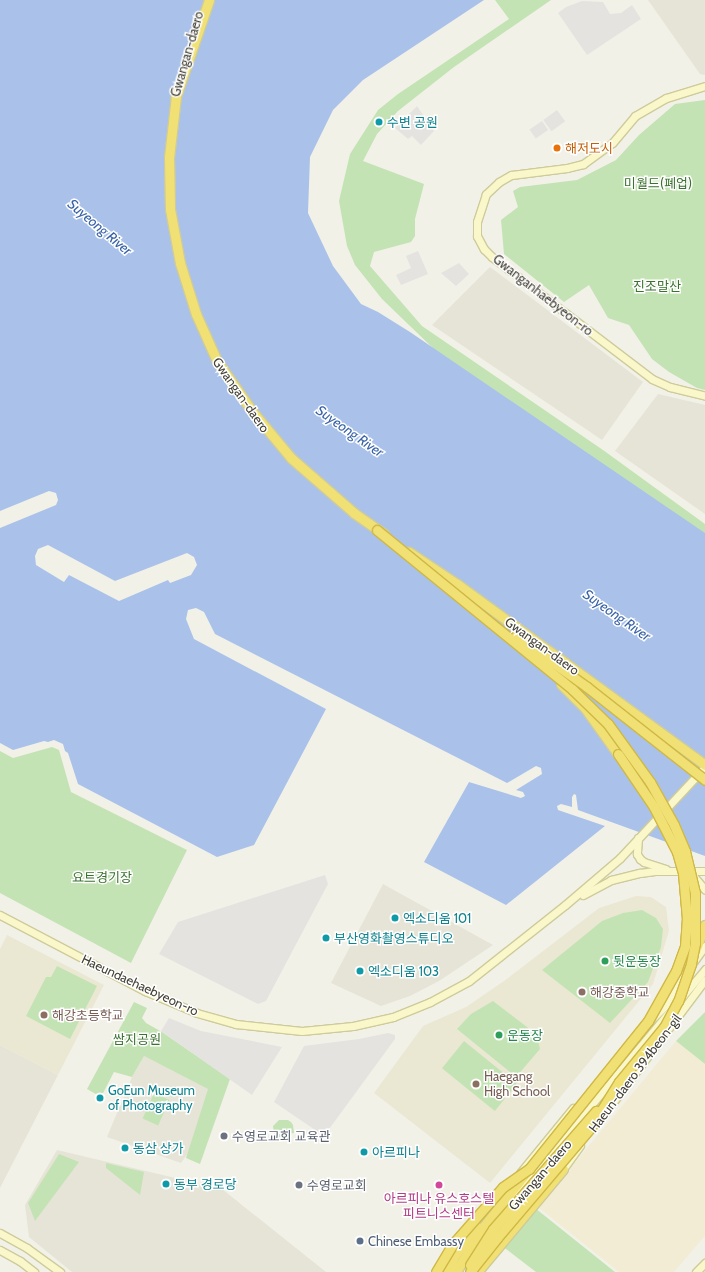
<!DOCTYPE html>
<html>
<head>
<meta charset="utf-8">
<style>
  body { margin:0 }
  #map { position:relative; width:705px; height:1272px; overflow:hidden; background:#f2f1e8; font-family:Cabin,"Noto Sans KR",sans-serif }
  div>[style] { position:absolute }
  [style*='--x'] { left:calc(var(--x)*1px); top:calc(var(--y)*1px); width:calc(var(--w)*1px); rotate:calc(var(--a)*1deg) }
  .residential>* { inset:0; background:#e6e4d7 }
  .commercial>* { inset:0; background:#f2ecd5 }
  .education>* { inset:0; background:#eae8d3 }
  .green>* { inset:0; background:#c4e3b4; transform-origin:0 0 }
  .parking>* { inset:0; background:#e4e3df; transform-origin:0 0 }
  .water>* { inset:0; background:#aac2ea }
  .roads { filter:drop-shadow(1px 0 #cecb9b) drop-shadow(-1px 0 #cecb9b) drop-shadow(0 1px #cecb9b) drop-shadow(0 -1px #cecb9b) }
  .secondary>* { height:7px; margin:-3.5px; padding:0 3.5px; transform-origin:3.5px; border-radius:3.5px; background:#faf8cb }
  .highway>* { height:9px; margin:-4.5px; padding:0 4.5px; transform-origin:4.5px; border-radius:4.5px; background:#f1e175 }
  .bridges { filter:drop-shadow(1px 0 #cfb845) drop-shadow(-1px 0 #cfb845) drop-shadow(0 1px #cfb845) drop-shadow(0 -1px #cfb845) }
  .highway-bridge>* { height:9px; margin:-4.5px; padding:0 4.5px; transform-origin:4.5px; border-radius:4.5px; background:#f1e175 }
  .dots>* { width:11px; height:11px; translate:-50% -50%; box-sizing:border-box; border:2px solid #fff; border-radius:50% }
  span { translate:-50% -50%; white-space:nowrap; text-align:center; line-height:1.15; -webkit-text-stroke:3px #fff; paint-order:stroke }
  .street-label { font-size:13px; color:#454237 }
  .culture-label { font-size:13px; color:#0d838f }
  .left { translate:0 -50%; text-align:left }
  .food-label { font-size:13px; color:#c56008 }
  .park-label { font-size:13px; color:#3b7230 }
  .leisure-label { font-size:13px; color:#27864d }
  .education-label { font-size:13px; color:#785e54 }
  .worship-label { font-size:13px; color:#5b616d }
  .hotel-label { font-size:13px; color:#b23c85 }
  .service-label { font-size:13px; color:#4e5e75 }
  .water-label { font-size:14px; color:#3a63a7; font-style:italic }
</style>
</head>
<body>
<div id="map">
  <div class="residential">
    <div style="clip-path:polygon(648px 0,705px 0,705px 75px,700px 74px)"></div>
    <div style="clip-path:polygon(490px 267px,643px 382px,602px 440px,432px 325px)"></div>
    <div style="clip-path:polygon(658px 394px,705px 405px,705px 514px,615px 451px)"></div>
    <div style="clip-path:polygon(383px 884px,493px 945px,439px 981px,410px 996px,381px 1006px,331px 983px)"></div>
    <div style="clip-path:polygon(0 1045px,58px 1075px,0 1188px)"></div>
    <div style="clip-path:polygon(144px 1056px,209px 1089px,188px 1153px,181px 1163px,107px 1137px,132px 1077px)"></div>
    <div style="clip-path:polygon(57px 1150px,222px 1189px,326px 1272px,72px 1272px,29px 1237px,25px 1205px)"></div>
  </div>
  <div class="commercial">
    <div style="clip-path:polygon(676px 1041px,705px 1064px,705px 1236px,674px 1272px,619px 1272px,538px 1207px)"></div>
  </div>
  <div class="education">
    <div style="clip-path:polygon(636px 896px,651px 897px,666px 907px,669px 931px,653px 984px,490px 1183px,374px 1093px,423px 1026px,466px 1007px,504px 981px,599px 908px)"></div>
    <div style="clip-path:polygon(7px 935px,104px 985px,58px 1075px,0 1045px,0 949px)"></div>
  </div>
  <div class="green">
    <div style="clip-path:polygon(495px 0,551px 0,454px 67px,398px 111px,377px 134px,363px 161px,424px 184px,415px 219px,415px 236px,411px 242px,374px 252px,370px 266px,422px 326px,603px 450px,705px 524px,705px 539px,437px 352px,382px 299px,355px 265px,347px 246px,339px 201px,350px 154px,378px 110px,398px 94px,509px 19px)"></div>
    <div style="clip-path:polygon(705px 100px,705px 390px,697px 388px,669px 372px,652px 359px,629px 325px,608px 318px,589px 285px,564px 302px,504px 254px,501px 220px,518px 207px,513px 191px,520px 187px,577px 180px,616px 160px,639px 135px,675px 104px)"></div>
    <div style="clip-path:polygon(52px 747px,59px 750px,71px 792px,187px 850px,131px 963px,0 893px,0 751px,13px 758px)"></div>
    <div style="clip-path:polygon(642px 910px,656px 918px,663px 929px,661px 947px,648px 982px,610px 1023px,542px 970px,602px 921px,623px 913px)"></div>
    <div style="clip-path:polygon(57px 966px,97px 986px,70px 1039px,26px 1016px,46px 977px,51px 977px)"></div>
    <div style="clip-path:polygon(493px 1001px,531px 1030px,538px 1040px,540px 1049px,516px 1077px,457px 1029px,471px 1014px)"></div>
    <div style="clip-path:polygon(134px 1002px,147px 1008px,142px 1018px,146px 1023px,162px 1032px,230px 1079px,200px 1164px,186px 1158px,208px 1089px,144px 1056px,132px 1077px,114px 1072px,101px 1097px,87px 1089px)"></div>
    <div style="clip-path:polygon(705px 1012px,705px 1064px,676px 1041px)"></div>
    <div style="left:464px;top:1041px;width:68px;height:35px;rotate:39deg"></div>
    <div style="left:154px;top:1093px;width:17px;height:28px;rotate:24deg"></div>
    <div style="clip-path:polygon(279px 1120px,288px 1120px,291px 1122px,293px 1125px,294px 1133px,286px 1134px,278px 1138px,274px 1134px,273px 1126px)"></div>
    <div style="clip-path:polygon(59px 1154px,79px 1162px,35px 1221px,28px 1203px)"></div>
    <div style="clip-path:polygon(106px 1163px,144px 1172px,140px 1195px,106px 1168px)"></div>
    <div style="clip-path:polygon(535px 1208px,615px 1272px,536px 1272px,502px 1246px)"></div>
  </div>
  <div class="parking">
    <div style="clip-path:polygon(582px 1px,603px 2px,610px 14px,621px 13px,632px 5px,641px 19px,587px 55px,558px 13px,566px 7px)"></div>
    <div style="clip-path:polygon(417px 106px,434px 131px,421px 145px,412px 136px,408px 139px,395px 128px)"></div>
    <div style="left:557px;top:110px;width:14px;height:17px;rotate:54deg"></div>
    <div style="left:542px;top:121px;width:11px;height:15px;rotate:56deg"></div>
    <div style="clip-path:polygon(418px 251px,428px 274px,401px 285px,396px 275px,411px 268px,406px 256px)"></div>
    <div style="clip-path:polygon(459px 263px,469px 274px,456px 286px,441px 273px)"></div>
    <div style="clip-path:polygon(325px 875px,328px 884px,266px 1001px,258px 1004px,159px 954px,178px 922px)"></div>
    <div style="clip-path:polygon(169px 1018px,201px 1031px,282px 1047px,252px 1095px,161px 1031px)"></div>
    <div style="clip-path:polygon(388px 1033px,395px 1035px,395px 1039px,324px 1136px,274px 1102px,304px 1046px,359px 1039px)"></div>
  </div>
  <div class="water">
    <div style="clip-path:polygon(evenodd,0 0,484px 0,363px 80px,333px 110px,310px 157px,308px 213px,333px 266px,361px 304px,378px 312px,410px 332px,705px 533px,705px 856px,578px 810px,576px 795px,574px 794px,572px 797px,572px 807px,561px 804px,557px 806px,558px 810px,605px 826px,506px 905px,424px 862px,469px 782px,521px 798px,525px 796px,523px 792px,516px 790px,542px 774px,541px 768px,536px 766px,507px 783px,215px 634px,204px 612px,196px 608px,188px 610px,186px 619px,194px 639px,326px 709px,254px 845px,217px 857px,78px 784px,68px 753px,65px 751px,63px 744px,54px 740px,48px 742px,44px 741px,13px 750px,0 743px,0 528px,56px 505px,58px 500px,56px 493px,49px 491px,0 511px,0 0,48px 545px,115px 581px,187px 553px,194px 557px,197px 565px,191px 575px,170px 583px,168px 580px,119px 601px,69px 575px,64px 582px,36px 565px,35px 556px,38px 549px,48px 545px)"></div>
  </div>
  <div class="roads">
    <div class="secondary">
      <div style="--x:705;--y:86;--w:41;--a:162.9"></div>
      <div style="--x:666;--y:98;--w:36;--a:150"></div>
      <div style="--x:635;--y:116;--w:35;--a:130"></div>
      <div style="--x:612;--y:143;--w:36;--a:144"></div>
      <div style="--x:583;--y:164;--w:16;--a:166"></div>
      <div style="--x:567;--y:168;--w:56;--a:172.9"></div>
      <div style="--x:511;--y:175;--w:14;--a:150"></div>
      <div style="--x:499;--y:182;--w:18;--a:137"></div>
      <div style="--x:486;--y:194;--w:29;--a:108"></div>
      <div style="--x:477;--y:222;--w:14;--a:90"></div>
      <div style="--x:477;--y:236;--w:15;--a:62"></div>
      <div style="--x:484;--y:249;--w:11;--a:45"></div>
      <div style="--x:492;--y:257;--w:201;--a:37.3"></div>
      <div style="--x:652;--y:379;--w:20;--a:24"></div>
      <div style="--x:670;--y:387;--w:36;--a:14"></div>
      <div style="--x:638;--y:838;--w:16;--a:94"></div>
      <div style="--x:637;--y:854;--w:6;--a:59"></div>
      <div style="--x:640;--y:859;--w:5;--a:37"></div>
      <div style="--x:644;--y:862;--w:23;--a:18"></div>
      <div style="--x:690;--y:872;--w:23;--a:50"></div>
      <div style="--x:583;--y:895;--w:32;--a:-28"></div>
      <div style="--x:611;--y:880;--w:30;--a:-14"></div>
      <div style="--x:640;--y:873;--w:15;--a:-8"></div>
      <div style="--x:655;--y:871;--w:50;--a:0"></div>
      <div style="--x:0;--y:915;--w:164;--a:27.7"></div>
      <div style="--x:145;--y:991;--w:56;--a:22.9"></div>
      <div style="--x:197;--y:1013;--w:41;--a:15.8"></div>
      <div style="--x:236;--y:1024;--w:66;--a:6.1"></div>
      <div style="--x:302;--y:1031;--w:51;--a:-5.6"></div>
      <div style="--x:353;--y:1026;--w:41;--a:-12.7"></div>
      <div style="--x:393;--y:1017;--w:40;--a:-22"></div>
      <div style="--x:430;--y:1002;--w:44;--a:-28.3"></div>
      <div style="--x:469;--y:981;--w:122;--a:-38.4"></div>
      <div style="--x:565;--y:905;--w:72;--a:-40.5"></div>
      <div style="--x:620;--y:858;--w:125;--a:-47"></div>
      <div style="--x:681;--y:998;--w:38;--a:-50"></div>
      <div style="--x:665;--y:1001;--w:68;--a:-54"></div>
      <div style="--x:651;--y:1020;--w:42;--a:-45"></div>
      <div style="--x:602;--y:1117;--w:171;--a:-53.1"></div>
      <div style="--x:558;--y:1171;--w:5;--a:-22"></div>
      <div style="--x:563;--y:1169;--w:29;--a:-54"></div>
      <div style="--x:520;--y:1173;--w:84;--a:-50.8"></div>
      <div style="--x:0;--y:1233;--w:31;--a:29"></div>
      <div style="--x:27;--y:1248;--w:41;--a:36"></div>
      <div style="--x:0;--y:1250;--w:23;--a:29"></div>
      <div style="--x:20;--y:1261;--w:18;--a:38"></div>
      <div style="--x:472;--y:1253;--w:37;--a:-56"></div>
      <div style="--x:493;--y:1222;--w:274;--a:-50"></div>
      <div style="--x:696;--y:1272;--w:13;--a:-45"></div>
    </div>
    <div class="highway">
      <div style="--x:209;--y:0;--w:102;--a:109"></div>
      <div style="--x:176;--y:96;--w:61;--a:96.5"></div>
      <div style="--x:169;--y:157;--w:52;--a:88.9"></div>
      <div style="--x:170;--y:209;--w:55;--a:79.5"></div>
      <div style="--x:180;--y:263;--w:53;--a:72.6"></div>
      <div style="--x:196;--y:314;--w:51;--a:65.9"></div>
      <div style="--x:217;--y:361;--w:61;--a:55"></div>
      <div style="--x:252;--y:411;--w:61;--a:50.3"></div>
      <div style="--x:291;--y:458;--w:84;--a:41.1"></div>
      <div style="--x:354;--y:513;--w:37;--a:35"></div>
      <div style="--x:409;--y:552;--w:58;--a:33.7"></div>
      <div style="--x:457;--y:584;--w:307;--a:36.1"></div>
      <div style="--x:561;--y:684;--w:34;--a:45"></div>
      <div style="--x:585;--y:708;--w:57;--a:54.3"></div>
      <div style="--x:695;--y:951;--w:28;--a:-69"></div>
      <div style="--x:447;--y:1272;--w:19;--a:-65"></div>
      <div style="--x:455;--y:1255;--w:36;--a:-54"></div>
      <div style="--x:456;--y:1272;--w:48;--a:-59.7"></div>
      <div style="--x:480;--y:1231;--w:74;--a:-51.6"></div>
      <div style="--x:477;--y:1272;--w:134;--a:-50.1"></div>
    </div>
  </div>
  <div class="bridges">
    <div class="highway-bridge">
      <div style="--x:377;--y:530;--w:252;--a:39.2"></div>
      <div style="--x:572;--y:689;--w:50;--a:44.2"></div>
      <div style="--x:608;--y:724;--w:72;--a:54.1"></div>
      <div style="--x:650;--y:782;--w:49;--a:60.8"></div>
      <div style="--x:674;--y:825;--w:28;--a:67"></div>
      <div style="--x:685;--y:851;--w:43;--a:76.6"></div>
      <div style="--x:695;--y:893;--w:50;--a:90"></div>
      <div style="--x:695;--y:943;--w:21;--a:101"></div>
      <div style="--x:691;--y:964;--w:39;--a:109"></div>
      <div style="--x:678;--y:1001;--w:30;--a:118"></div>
      <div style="--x:664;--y:1027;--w:71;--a:129.3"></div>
      <div style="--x:619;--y:1082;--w:53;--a:121.9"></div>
      <div style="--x:591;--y:1127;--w:145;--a:130.3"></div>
      <div style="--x:497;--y:1238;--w:43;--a:128.5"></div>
      <div style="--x:516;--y:636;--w:87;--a:35.7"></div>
      <div style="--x:587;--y:687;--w:150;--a:38.2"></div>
      <div style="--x:470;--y:1265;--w:43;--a:-57.4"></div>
      <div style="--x:493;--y:1229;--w:157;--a:-48.9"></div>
      <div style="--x:436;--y:1272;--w:31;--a:-59"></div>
      <div style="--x:452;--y:1245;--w:77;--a:-48.7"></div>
      <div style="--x:503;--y:1187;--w:32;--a:-35"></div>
      <div style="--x:529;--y:1169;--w:190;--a:-51.2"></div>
      <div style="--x:648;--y:1021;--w:57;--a:-60.8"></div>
      <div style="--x:676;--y:971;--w:27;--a:-70"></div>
      <div style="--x:685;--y:946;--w:27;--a:-86"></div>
      <div style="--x:687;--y:919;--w:46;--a:-95"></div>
      <div style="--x:683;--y:873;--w:22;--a:-106"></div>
      <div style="--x:677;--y:852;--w:51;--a:-117.1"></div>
      <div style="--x:654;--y:807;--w:64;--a:-124.2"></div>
    </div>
  </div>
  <div class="dots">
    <div style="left:379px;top:122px;background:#0f9aa8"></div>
    <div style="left:557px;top:148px;background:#e8710a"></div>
    <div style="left:395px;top:918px;background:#0f9aa8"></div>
    <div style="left:326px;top:938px;background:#0f9aa8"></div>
    <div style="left:605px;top:961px;background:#2e9e5b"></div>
    <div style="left:360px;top:971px;background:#0f9aa8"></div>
    <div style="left:582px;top:992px;background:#8d6e63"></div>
    <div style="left:44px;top:1015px;background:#8d6e63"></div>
    <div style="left:499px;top:1035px;background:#2e9e5b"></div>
    <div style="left:476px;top:1084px;background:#8d6e63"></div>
    <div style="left:100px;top:1098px;background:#0f9aa8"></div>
    <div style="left:224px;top:1136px;background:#6b7280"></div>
    <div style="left:125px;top:1148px;background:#0f9aa8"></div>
    <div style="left:364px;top:1152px;background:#0f9aa8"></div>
    <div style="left:166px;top:1184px;background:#0f9aa8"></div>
    <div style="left:299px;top:1185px;background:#6b7280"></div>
    <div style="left:439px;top:1185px;background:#d1479c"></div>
    <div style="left:360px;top:1241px;background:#5c6f8a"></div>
  </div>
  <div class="street-label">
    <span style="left:187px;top:54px;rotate:-74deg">Gwangan-daero</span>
    <span style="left:543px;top:295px;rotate:38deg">Gwanganhaebyeon-ro</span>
    <span style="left:241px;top:395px;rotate:55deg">Gwangan-daero</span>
    <span style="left:542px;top:646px;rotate:36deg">Gwangan-daero</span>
    <span style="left:140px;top:985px;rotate:25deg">Haeundaehaebyeon-ro</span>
    <span style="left:635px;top:1073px;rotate:-53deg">Haeun-daero 394beon-gil</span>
    <span style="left:540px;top:1175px;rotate:-49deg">Gwangan-daero</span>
  </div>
  <div class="culture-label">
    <span class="left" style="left:387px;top:122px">수변 공원</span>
    <span class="left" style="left:403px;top:918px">엑소디움 101</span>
    <span class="left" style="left:334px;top:938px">부산영화촬영스튜디오</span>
    <span class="left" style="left:368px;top:971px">엑소디움 103</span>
    <span class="left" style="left:108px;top:1098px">GoEun Museum<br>of Photography</span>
    <span class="left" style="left:133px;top:1148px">동삼 상가</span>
    <span class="left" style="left:372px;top:1152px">아르피나</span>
    <span class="left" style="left:174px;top:1184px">동부 경로당</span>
  </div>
  <div class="food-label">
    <span class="left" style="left:565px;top:148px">해저도시</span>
  </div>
  <div class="park-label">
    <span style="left:658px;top:183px">미월드(폐업)</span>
    <span style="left:657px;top:286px">진조말산</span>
    <span style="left:102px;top:877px">요트경기장</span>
    <span style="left:137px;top:1039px">쌈지공원</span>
  </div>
  <div class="leisure-label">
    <span class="left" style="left:613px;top:961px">뒷운동장</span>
    <span class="left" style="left:507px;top:1035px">운동장</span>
  </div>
  <div class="education-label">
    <span class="left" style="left:590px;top:992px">해강중학교</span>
    <span class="left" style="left:52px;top:1015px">해강초등학교</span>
    <span class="left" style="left:484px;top:1084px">Haegang<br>High School</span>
  </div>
  <div class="worship-label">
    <span class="left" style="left:232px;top:1136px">수영로교회 교육관</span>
    <span class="left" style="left:307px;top:1185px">수영로교회</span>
  </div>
  <div class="hotel-label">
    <span style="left:439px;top:1206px">아르피나 유스호스텔<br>피트니스센터</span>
  </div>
  <div class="service-label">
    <span class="left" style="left:368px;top:1241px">Chinese Embassy</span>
  </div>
  <div class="water-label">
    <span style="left:100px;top:227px;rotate:40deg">Suyeong River</span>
    <span style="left:350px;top:431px;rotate:35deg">Suyeong River</span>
    <span style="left:617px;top:615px;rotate:35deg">Suyeong River</span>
  </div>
</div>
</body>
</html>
